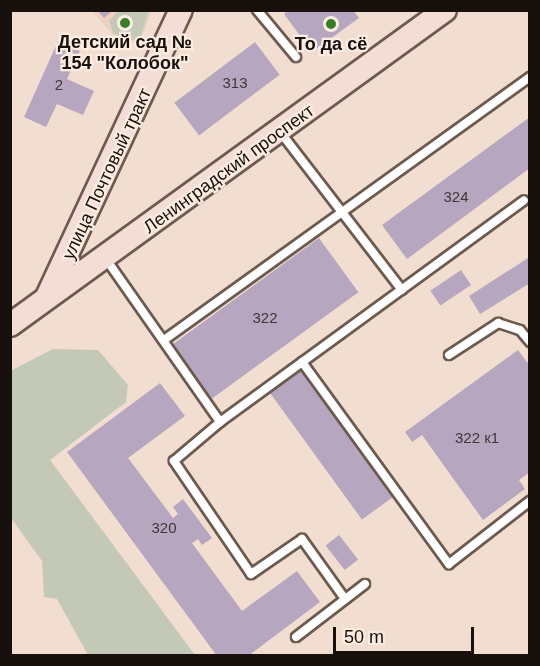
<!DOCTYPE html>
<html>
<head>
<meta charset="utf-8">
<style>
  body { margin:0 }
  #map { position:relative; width:540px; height:666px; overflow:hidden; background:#f2ded1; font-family:Helvetica,sans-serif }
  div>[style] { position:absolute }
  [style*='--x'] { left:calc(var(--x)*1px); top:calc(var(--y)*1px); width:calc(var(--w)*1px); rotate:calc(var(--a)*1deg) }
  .built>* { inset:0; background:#ecd1c0 }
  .green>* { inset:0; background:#c3c9b6 }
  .building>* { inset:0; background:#b7a6c0; transform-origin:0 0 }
  .roads { filter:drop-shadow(2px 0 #6c5a4f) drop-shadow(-2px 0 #6c5a4f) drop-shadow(0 2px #6c5a4f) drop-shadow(0 -2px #6c5a4f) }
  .lane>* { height:8px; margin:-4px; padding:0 4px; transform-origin:4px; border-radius:4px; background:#fff }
  .secondary>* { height:22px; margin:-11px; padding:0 11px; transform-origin:11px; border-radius:11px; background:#f4dcd7 }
  .dots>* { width:16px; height:16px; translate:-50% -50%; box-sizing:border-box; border:3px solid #fcece1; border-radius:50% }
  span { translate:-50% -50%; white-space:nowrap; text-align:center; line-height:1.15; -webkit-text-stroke:4.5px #fcece1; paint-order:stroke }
  .number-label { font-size:15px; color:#3f3639 }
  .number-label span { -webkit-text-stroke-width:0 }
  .poi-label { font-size:18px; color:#17100c; font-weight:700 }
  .street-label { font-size:18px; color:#17100c }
  .frame { position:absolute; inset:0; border:12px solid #17100c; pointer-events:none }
  .scale { position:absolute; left:333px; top:627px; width:141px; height:27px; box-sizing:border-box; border:3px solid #17100c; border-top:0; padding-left:8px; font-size:18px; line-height:21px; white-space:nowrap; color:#17100c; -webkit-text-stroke:4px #fcece1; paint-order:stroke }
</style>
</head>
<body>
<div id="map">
  <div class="built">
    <div style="clip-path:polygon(92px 11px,152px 11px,139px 44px,113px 35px)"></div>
  </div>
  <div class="green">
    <div style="clip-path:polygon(119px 10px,149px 11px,139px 42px,113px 33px,109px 21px)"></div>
    <div style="clip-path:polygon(53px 349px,98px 350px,128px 385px,126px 402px,50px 460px,195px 655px,88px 655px,57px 599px,44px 597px,42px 561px,11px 518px,10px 371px)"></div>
  </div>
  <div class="building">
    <div style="clip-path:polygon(97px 10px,113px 10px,104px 18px)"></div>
    <div style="clip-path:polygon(289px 10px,353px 10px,359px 18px,312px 52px,284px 14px)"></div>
    <div style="clip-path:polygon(58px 41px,80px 51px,67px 79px,94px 91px,83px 115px,57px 104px,46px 127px,24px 117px)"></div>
    <div style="left:255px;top:42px;width:41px;height:101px;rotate:53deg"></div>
    <div style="clip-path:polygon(530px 117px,530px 168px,407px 259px,382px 225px)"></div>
    <div style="left:319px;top:238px;width:67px;height:182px;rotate:54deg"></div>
    <div style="clip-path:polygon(528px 258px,530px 283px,480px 314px,469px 296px)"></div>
    <div style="left:461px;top:270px;width:18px;height:37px;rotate:56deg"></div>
    <div style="clip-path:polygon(518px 350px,530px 366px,530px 472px,519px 480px,525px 489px,483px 520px,422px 435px,412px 442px,405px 432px)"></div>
    <div style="left:301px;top:371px;width:156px;height:38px;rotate:54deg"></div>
    <div style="clip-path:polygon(160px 383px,185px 416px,128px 458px,173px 518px,178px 514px,173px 507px,183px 499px,212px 538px,202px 545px,198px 539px,192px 543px,242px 611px,297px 571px,320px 602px,248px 656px,217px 656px,67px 452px)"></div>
    <div style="left:339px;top:535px;width:31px;height:17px;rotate:52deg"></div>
  </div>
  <div class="roads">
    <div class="lane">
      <div style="--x:257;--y:10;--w:61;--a:50.3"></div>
      <div style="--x:281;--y:133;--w:198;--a:52.4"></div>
      <div style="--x:106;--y:259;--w:199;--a:55"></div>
      <div style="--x:164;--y:340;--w:451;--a:-35.7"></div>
      <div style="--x:449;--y:355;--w:59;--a:-33.1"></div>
      <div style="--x:498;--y:323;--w:23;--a:18"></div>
      <div style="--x:520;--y:330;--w:16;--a:50"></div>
      <div style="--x:302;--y:362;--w:250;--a:54"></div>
      <div style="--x:449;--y:564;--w:103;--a:-37.9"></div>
      <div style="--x:345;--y:599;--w:74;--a:-125.6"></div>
      <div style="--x:302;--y:539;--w:62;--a:145.5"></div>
      <div style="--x:251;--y:574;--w:137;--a:-124.3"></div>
      <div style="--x:174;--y:461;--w:60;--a:-40.3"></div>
      <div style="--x:220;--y:422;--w:376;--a:-36.1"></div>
      <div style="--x:296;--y:637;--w:87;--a:-37.5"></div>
    </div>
    <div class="secondary">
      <div style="--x:47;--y:297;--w:317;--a:-65"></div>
      <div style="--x:10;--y:325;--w:537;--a:-35.91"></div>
    </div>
  </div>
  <div class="dots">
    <div style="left:125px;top:23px;background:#377f25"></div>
    <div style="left:331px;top:24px;background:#377f25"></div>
  </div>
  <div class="number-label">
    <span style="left:235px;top:83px">313</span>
    <span style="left:59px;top:85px">2</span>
    <span style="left:456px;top:197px">324</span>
    <span style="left:265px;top:318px">322</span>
    <span style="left:477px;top:438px">322 к1</span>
    <span style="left:164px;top:528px">320</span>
  </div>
  <div class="poi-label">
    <span style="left:125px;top:53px">Детский сад №<br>154 "Колобок"</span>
    <span style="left:331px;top:44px">То да сё</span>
  </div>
  <div class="street-label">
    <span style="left:229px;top:169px;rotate:-36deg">Ленинградский проспект</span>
    <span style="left:107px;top:174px;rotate:-65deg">улица Почтовый тракт</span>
  </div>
  <div class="frame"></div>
  <div class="scale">50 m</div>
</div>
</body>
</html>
